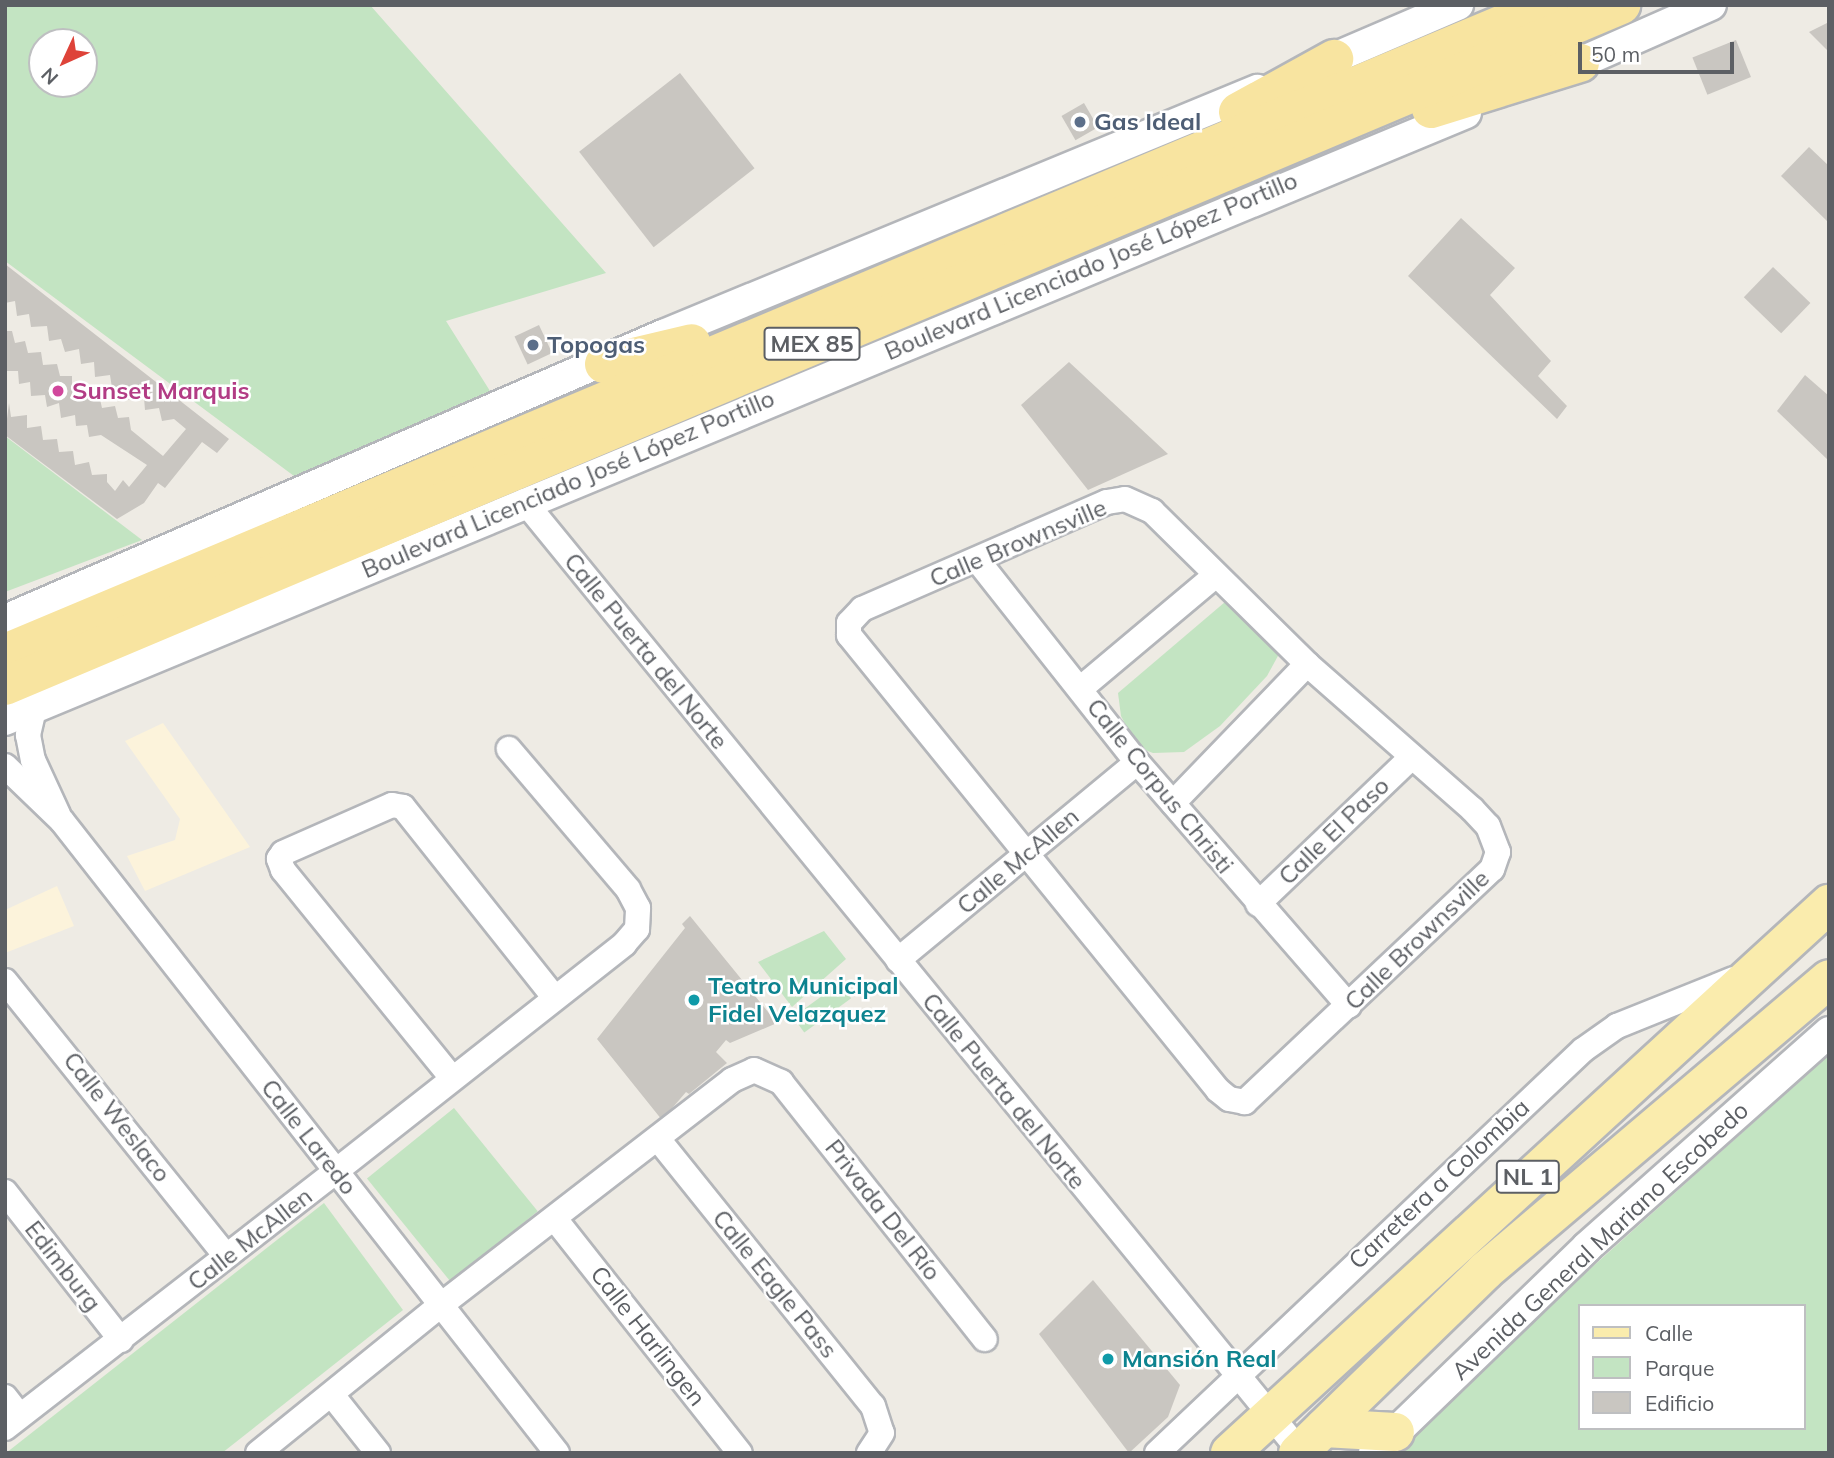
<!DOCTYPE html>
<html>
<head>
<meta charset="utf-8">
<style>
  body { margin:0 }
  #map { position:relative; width:1834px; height:1458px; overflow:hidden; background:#eeebe4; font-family:Mulish,sans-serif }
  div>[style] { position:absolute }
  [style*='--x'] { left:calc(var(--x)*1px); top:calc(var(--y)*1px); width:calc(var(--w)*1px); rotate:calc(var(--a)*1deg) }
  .commercial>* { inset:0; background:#fcf3db }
  .green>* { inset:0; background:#c3e4c2; transform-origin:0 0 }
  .building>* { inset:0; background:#c9c6c1; transform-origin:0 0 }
  .roads { filter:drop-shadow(2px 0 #b4b6ba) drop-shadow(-2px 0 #b4b6ba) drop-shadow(0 2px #b4b6ba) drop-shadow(0 -2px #b4b6ba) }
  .minor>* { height:24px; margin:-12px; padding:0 12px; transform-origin:12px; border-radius:12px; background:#fff }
  .tertiary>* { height:30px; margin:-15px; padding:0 15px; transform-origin:15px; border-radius:15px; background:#fff }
  .primary>* { height:38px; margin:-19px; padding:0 19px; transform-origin:19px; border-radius:19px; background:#faecad }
  .trunk>* { height:38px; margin:-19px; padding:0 19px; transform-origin:19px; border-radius:19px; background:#f8e4a0 }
  .dots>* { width:19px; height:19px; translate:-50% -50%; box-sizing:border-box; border:4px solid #fff; border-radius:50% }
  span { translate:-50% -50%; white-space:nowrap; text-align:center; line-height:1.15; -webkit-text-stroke:5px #fff; paint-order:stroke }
  .shield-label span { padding:2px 5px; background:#fff; border:2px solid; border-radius:5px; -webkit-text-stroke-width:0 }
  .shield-label { font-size:23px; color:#5c5f64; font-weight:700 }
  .service-label { font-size:24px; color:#4e5e75; font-weight:700 }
  .left { translate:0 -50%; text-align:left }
  .street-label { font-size:24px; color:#5c5f64 }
  .hotel-label { font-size:24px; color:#b23c85; font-weight:700 }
  .culture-label { font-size:24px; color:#0d838f; font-weight:700 }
  .frame { position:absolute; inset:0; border:7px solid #5c5f64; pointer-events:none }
  .legend { position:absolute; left:1578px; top:1304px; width:228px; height:126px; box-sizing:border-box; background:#fff; border:2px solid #bebfc1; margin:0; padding:9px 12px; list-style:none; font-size:21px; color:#5c5f64 }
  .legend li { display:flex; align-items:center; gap:14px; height:35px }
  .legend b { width:35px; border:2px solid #bebfc1 }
  .north { position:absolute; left:28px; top:28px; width:70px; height:70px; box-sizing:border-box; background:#fff; border:2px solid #bebfc1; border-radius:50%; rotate:225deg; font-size:19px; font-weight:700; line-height:28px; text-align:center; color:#5c5f64 }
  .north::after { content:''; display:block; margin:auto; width:24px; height:32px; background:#de4339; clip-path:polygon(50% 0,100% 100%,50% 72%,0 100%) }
  .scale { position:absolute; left:1578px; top:42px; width:156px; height:32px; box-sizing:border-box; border:4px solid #5c5f64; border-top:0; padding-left:9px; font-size:21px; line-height:24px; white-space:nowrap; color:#5c5f64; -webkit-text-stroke:5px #fff; paint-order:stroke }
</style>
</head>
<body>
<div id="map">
  <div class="commercial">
    <div style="clip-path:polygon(163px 723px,250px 847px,145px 891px,127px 856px,175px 840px,180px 819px,125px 741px)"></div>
    <div style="clip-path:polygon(57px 886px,74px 926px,5px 953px,5px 910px)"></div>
  </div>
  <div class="green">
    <div style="clip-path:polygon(evenodd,5px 5px,370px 5px,606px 273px,446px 321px,490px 391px,294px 476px,5px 261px,5px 5px,84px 42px,84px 84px,42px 84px,42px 42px,84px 42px)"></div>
    <div style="clip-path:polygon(5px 436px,142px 540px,5px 592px)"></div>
    <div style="clip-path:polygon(1225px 602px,1279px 654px,1267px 676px,1220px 726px,1184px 752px,1153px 753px,1137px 747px,1121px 716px,1118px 693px)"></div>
    <div style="clip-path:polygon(824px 931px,846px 959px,792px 1007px,758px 962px)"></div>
    <div style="left:840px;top:983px;width:19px;height:58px;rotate:54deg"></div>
    <div style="clip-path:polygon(evenodd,1829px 1055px,1829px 1453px,1399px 1453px,1533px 1320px,1829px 1055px,1580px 1306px,1804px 1306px,1804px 1428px,1580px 1428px,1580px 1306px)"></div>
    <div style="left:454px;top:1108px;width:133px;height:112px;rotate:51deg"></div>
    <div style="clip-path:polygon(324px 1203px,403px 1310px,222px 1453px,6px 1453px)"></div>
  </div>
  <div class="building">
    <div style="clip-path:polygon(1829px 22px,1829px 52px,1809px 32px)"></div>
    <div style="left:1736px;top:40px;width:40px;height:47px;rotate:68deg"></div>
    <div style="left:680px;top:73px;width:121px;height:128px;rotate:52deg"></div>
    <div style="left:1084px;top:103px;width:28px;height:26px;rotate:60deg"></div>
    <div style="clip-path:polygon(1809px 147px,1829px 166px,1829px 223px,1781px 176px)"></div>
    <div style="clip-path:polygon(1461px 218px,1515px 268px,1490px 295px,1551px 361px,1538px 376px,1567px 406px,1557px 419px,1408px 276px)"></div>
    <div style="clip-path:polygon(5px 264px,229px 439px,217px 453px,202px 442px,165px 488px,158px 483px,144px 503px,117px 519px,5px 435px,9px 403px,11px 417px,27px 415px,27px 428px,41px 426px,43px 440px,57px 439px,59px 452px,73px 451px,75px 465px,89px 462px,92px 475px,107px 474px,107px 482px,115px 491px,123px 480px,129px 487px,147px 465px,101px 435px,89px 437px,87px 425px,76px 426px,75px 415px,61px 418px,59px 403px,47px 407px,45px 395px,31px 396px,30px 382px,19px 384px,18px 371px,5px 371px,5px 331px,12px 331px,15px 343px,25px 341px,28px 353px,41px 352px,43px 365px,57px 364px,60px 376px,72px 376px,72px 387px,85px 386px,86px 397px,99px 395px,102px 408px,115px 406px,118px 418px,129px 417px,131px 430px,163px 456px,186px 429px,174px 419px,162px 421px,159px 408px,145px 410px,144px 398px,127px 400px,126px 385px,112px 388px,110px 375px,95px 377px,94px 362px,81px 364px,79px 349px,65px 352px,61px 339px,49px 341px,47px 326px,31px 327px,29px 314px,17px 316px,15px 301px,5px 303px)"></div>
    <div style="left:1773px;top:267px;width:52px;height:42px;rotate:44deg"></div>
    <div style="left:539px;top:325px;width:31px;height:27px;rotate:65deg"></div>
    <div style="clip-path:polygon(1069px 362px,1168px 454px,1088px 490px,1021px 405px)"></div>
    <div style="clip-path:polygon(1805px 375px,1829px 396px,1829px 461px,1777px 411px)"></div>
    <div style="clip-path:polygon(690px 916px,777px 1023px,730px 1043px,726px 1040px,716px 1052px,727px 1063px,689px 1094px,686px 1092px,662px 1120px,597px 1039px,685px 928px,682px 924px)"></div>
    <div style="clip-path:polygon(1093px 1280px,1180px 1385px,1168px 1417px,1129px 1453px,1039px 1334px)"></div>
  </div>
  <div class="roads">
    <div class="minor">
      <div style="--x:1125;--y:499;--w:30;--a:24"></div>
      <div style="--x:1152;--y:511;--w:218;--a:44.6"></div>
      <div style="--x:1307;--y:664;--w:220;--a:41.3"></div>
      <div style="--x:1472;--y:809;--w:23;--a:47"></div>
      <div style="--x:1488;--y:826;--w:28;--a:69"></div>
      <div style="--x:1498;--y:852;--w:18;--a:109"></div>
      <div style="--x:1492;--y:869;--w:340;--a:136.7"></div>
      <div style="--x:1245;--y:1102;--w:16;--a:-169"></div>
      <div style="--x:1229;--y:1099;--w:14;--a:-141"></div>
      <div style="--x:1218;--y:1090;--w:586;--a:-129.04"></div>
      <div style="--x:849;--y:635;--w:12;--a:-90"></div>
      <div style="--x:849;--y:623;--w:19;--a:-47"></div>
      <div style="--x:862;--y:609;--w:267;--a:-23.6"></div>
      <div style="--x:1107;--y:502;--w:18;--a:-9"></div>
      <div style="--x:524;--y:501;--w:1227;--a:50.76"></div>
      <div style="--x:978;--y:561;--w:256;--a:51.7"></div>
      <div style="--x:1137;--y:762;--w:323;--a:49"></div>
      <div style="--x:1080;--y:689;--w:177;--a:-40"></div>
      <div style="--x:34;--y:709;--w:27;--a:103"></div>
      <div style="--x:28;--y:735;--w:25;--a:79"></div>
      <div style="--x:33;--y:760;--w:60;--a:65.2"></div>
      <div style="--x:5;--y:766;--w:79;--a:44"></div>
      <div style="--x:62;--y:821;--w:803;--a:51.93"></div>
      <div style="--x:1173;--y:803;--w:193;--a:-46"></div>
      <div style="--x:1258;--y:904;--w:211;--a:-43.7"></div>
      <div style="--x:898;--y:960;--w:310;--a:-39.6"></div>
      <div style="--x:5;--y:981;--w:353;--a:51.2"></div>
      <div style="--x:452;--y:1078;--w:268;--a:-129.1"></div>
      <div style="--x:283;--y:870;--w:12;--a:-110"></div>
      <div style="--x:279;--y:859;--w:7;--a:-56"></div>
      <div style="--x:283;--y:853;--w:119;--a:-23.8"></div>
      <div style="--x:392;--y:805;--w:11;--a:10"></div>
      <div style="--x:403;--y:807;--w:244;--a:51.5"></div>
      <div style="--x:658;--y:1139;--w:343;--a:51.2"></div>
      <div style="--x:873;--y:1406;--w:28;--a:72"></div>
      <div style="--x:882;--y:1433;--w:24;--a:123"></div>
      <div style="--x:5;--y:1192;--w:188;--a:51.9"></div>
      <div style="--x:555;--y:1219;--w:298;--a:51.7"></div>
      <div style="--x:332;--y:1395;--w:74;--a:51.6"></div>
      <div style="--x:5;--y:1397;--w:24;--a:52"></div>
      <div style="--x:5;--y:1428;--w:419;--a:-37.8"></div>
      <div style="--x:336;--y:1171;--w:367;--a:-38.2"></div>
      <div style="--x:624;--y:944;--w:20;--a:-49"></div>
      <div style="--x:637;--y:929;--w:21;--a:-87"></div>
      <div style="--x:638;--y:908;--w:21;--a:-118"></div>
      <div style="--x:628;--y:889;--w:184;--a:-130.4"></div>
      <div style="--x:258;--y:1453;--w:235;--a:-39"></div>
      <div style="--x:441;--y:1305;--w:368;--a:-37.7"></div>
      <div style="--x:732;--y:1080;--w:24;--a:-24"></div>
      <div style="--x:754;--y:1070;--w:30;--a:24"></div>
      <div style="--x:781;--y:1082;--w:328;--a:51.6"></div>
      <div style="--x:1157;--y:1453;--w:586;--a:-43.41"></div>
      <div style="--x:1583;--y:1050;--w:42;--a:-35.2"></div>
      <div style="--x:1617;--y:1026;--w:126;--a:-21.9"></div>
    </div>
    <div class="tertiary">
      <div style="--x:1313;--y:67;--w:158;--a:-23.2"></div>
      <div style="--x:1559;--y:72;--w:166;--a:-23.8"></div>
      <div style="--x:5;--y:620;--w:717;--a:-23.42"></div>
      <div style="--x:663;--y:335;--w:643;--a:-22.41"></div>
      <div style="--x:5;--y:720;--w:1582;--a:-22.56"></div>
      <div style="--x:1374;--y:1453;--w:296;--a:-44"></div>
      <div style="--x:1587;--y:1247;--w:324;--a:-41.6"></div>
    </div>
    <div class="primary">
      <div style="--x:1324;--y:1428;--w:71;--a:3.2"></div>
      <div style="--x:1230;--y:1453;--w:813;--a:-42.51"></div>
      <div style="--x:1298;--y:1453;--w:261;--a:-44.2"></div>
      <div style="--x:1485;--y:1271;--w:451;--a:-40.3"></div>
    </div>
    <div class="trunk">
      <div style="--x:1431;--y:109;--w:156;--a:-17.2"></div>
      <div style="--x:1238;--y:112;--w:110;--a:-28.9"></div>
      <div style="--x:604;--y:364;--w:90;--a:-13.4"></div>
      <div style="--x:5;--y:653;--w:1674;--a:-22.78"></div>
      <div style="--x:5;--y:686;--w:1754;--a:-22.85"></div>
    </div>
  </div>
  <div class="dots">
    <div style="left:1080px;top:122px;background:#5c6f8a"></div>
    <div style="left:533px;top:345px;background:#5c6f8a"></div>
    <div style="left:58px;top:391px;background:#d1479c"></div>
    <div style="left:694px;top:1000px;background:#0f9aa8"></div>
    <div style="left:1108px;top:1359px;background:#0f9aa8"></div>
  </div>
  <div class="shield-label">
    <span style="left:812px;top:344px">MEX 85</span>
    <span style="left:1528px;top:1177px">NL 1</span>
  </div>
  <div class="service-label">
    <span class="left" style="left:1094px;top:122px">Gas Ideal</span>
    <span class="left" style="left:547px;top:345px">Topogas</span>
  </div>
  <div class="street-label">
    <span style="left:1091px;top:266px;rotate:-23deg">Boulevard Licenciado José López Portillo</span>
    <span style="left:568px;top:484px;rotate:-23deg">Boulevard Licenciado José López Portillo</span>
    <span style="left:1018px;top:543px;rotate:-23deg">Calle Brownsville</span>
    <span style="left:646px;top:651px;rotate:51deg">Calle Puerta del Norte</span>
    <span style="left:1160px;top:786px;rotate:51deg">Calle Corpus Christi</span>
    <span style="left:1334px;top:831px;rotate:-44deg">Calle El Paso</span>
    <span style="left:1018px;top:861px;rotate:-40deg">Calle McAllen</span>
    <span style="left:1417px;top:940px;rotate:-44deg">Calle Brownsville</span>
    <span style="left:1004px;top:1091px;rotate:51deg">Calle Puerta del Norte</span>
    <span style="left:117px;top:1117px;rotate:52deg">Calle Weslaco</span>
    <span style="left:309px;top:1137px;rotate:52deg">Calle Laredo</span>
    <span style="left:1439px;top:1184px;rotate:-43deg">Carretera a Colombia</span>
    <span style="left:883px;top:1210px;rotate:52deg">Privada Del Río</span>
    <span style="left:250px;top:1239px;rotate:-38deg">Calle McAllen</span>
    <span style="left:1600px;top:1241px;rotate:-43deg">Avenida General Mariano Escobedo</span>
    <span style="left:63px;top:1266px;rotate:52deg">Edimburg</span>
    <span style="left:775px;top:1284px;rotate:51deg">Calle Eagle Pass</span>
    <span style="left:648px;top:1336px;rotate:52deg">Calle Harlingen</span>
  </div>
  <div class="hotel-label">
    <span class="left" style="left:72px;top:391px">Sunset Marquis</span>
  </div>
  <div class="culture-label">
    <span class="left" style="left:708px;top:1000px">Teatro Municipal<br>Fidel Velazquez</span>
    <span class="left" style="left:1122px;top:1359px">Mansión Real</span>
  </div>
  <div class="frame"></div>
  <ul class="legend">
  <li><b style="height:9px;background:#faecad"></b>Calle</li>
  <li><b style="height:19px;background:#c3e4c2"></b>Parque</li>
  <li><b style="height:19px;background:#c9c6c1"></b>Edificio</li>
  </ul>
  <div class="north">N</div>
  <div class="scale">50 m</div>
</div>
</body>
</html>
